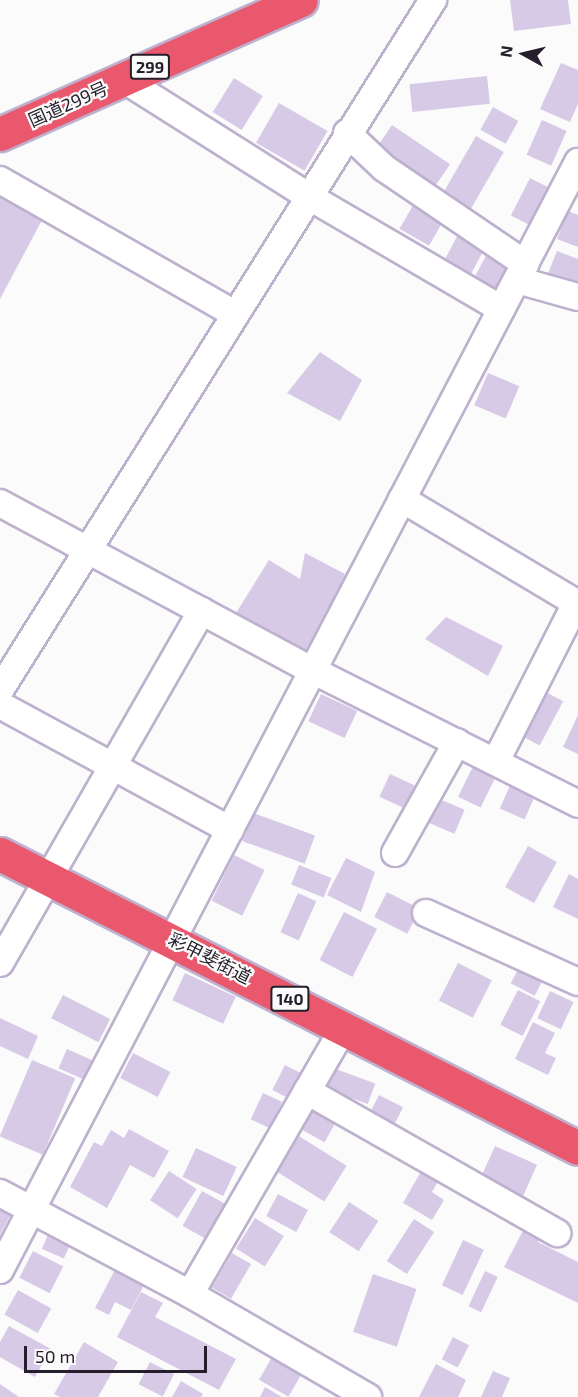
<!DOCTYPE html>
<html>
<head>
<meta charset="utf-8">
<style>
  body { margin:0 }
  #map { position:relative; width:578px; height:1397px; overflow:hidden; background:#fbfbfb; font-family:"Exo 2","Noto Sans JP",sans-serif }
  div>[style] { position:absolute }
  [style*='--x'] { left:calc(var(--x)*1px); top:calc(var(--y)*1px); width:calc(var(--w)*1px); rotate:calc(var(--a)*1deg) }
  .building>* { inset:0; background:#d6cae7; transform-origin:0 0 }
  .roads { filter:drop-shadow(2px 0 #bdb1ce) drop-shadow(-2px 0 #bdb1ce) drop-shadow(0 2px #bdb1ce) drop-shadow(0 -2px #bdb1ce) }
  .minor>* { height:26px; margin:-13px; padding:0 13px; transform-origin:13px; border-radius:13px; background:#fff }
  .highway>* { height:33px; margin:-16.5px; padding:0 16.5px; transform-origin:16.5px; border-radius:16.5px; background:#e9586c }
  span { translate:-50% -50%; white-space:nowrap; text-align:center; line-height:1.15; -webkit-text-stroke:4.5px #fbfbfb; paint-order:stroke }
  .shield-label span { padding:2px 4px; background:#fbfbfb; border:2px solid; border-radius:4px; -webkit-text-stroke-width:0 }
  .shield-label { font-size:16px; color:#241f2a; font-weight:700 }
  .street-label { font-size:18px; color:#241f2a }
  .north { position:absolute; left:494px; top:24px; width:60px; height:60px; -webkit-text-stroke:4px #fbfbfb; paint-order:stroke; rotate:278deg; font-size:16px; font-weight:700; line-height:24px; text-align:center; color:#241f2a }
  .north::after { content:''; display:block; margin:auto; width:21px; height:27px; background:#241f2a; clip-path:polygon(50% 0,100% 100%,50% 72%,0 100%) }
  .scale { position:absolute; left:24px; top:1346px; width:183px; height:27px; box-sizing:border-box; border:3px solid #241f2a; border-top:0; padding-left:8px; font-size:18px; line-height:21px; white-space:nowrap; color:#241f2a; -webkit-text-stroke:4px #fbfbfb; paint-order:stroke }
</style>
</head>
<body>
<div id="map">
  <div class="building">
    <div style="clip-path:polygon(510px 0,568px 0,571px 24px,514px 31px)"></div>
    <div style="clip-path:polygon(561px 63px,578px 70px,578px 104px,570px 122px,540px 109px)"></div>
    <div style="left:487px;top:76px;width:28px;height:78px;rotate:84deg"></div>
    <div style="left:234px;top:78px;width:34px;height:40px;rotate:32deg"></div>
    <div style="left:279px;top:103px;width:56px;height:46px;rotate:30deg"></div>
    <div style="left:493px;top:107px;width:29px;height:26px;rotate:29deg"></div>
    <div style="left:542px;top:120px;width:27px;height:38px;rotate:24deg"></div>
    <div style="left:392px;top:125px;width:70px;height:27px;rotate:34deg"></div>
    <div style="left:476px;top:136px;width:32px;height:69px;rotate:30deg"></div>
    <div style="left:530px;top:178px;width:28px;height:42px;rotate:27deg"></div>
    <div style="clip-path:polygon(0 197px,42px 220px,0 299px)"></div>
    <div style="left:415px;top:202px;width:34px;height:31px;rotate:30deg"></div>
    <div style="clip-path:polygon(568px 211px,578px 215px,578px 247px,557px 239px)"></div>
    <div style="left:461px;top:229px;width:30px;height:43px;rotate:28deg"></div>
    <div style="left:489px;top:250px;width:30px;height:36px;rotate:28deg"></div>
    <div style="clip-path:polygon(557px 251px,578px 259px,578px 288px,547px 276px)"></div>
    <div style="clip-path:polygon(320px 352px,362px 380px,340px 421px,287px 393px)"></div>
    <div style="left:488px;top:373px;width:34px;height:35px;rotate:23deg"></div>
    <div style="clip-path:polygon(305px 553px,345px 574px,304px 666px,236px 613px,269px 560px,300px 579px)"></div>
    <div style="clip-path:polygon(446px 617px,503px 646px,488px 676px,425px 639px)"></div>
    <div style="left:542px;top:690px;width:24px;height:50px;rotate:28deg"></div>
    <div style="left:321px;top:694px;width:40px;height:30px;rotate:25deg"></div>
    <div style="clip-path:polygon(578px 715px,578px 754px,563px 747px)"></div>
    <div style="left:477px;top:758px;width:25px;height:43px;rotate:26deg"></div>
    <div style="left:390px;top:774px;width:31px;height:25px;rotate:25deg"></div>
    <div style="left:512px;top:781px;width:27px;height:30px;rotate:24deg"></div>
    <div style="left:437px;top:798px;width:30px;height:26px;rotate:23deg"></div>
    <div style="left:253px;top:813px;width:66px;height:30px;rotate:20deg"></div>
    <div style="left:528px;top:846px;width:33px;height:47px;rotate:29deg"></div>
    <div style="left:234px;top:855px;width:34px;height:51px;rotate:26deg"></div>
    <div style="clip-path:polygon(346px 858px,375px 872px,361px 912px,327px 895px)"></div>
    <div style="left:299px;top:865px;width:35px;height:21px;rotate:22deg"></div>
    <div style="clip-path:polygon(569px 874px,578px 879px,578px 919px,553px 907px)"></div>
    <div style="left:387px;top:892px;width:37px;height:28px;rotate:27deg"></div>
    <div style="left:298px;top:893px;width:20px;height:43px;rotate:24deg"></div>
    <div style="left:344px;top:912px;width:37px;height:54px;rotate:27deg"></div>
    <div style="left:522px;top:962px;width:27px;height:24px;rotate:28deg"></div>
    <div style="left:458px;top:963px;width:38px;height:42px;rotate:27deg"></div>
    <div style="left:185px;top:973px;width:56px;height:30px;rotate:25deg"></div>
    <div style="left:518px;top:990px;width:25px;height:39px;rotate:27deg"></div>
    <div style="left:550px;top:991px;width:26px;height:30px;rotate:25deg"></div>
    <div style="left:63px;top:995px;width:53px;height:26px;rotate:27deg"></div>
    <div style="clip-path:polygon(0 1018px,38px 1036px,28px 1059px,0 1046px)"></div>
    <div style="clip-path:polygon(533px 1022px,555px 1033px,545px 1053px,556px 1058px,548px 1075px,515px 1059px)"></div>
    <div style="left:67px;top:1049px;width:32px;height:21px;rotate:24deg"></div>
    <div style="left:133px;top:1053px;width:42px;height:28px;rotate:27deg"></div>
    <div style="left:32px;top:1060px;width:47px;height:83px;rotate:23deg"></div>
    <div style="left:285px;top:1065px;width:22px;height:28px;rotate:27deg"></div>
    <div style="left:333px;top:1068px;width:45px;height:22px;rotate:20deg"></div>
    <div style="left:263px;top:1093px;width:21px;height:29px;rotate:25deg"></div>
    <div style="left:379px;top:1095px;width:27px;height:28px;rotate:27deg"></div>
    <div style="left:308px;top:1100px;width:35px;height:29px;rotate:29deg"></div>
    <div style="clip-path:polygon(129px 1129px,169px 1151px,154px 1178px,130px 1165px,107px 1208px,70px 1187px,94px 1142px,102px 1146px,111px 1130px,124px 1138px)"></div>
    <div style="left:294px;top:1133px;width:62px;height:42px;rotate:32deg"></div>
    <div style="left:495px;top:1146px;width:46px;height:41px;rotate:24deg"></div>
    <div style="left:196px;top:1148px;width:45px;height:32px;rotate:25deg"></div>
    <div style="clip-path:polygon(423px 1168px,440px 1178px,432px 1192px,444px 1200px,432px 1220px,403px 1203px)"></div>
    <div style="left:169px;top:1171px;width:33px;height:35px;rotate:33deg"></div>
    <div style="left:202px;top:1191px;width:29px;height:40px;rotate:29deg"></div>
    <div style="left:278px;top:1194px;width:34px;height:25px;rotate:28deg"></div>
    <div style="left:349px;top:1202px;width:35px;height:36px;rotate:33deg"></div>
    <div style="clip-path:polygon(0 1210px,10px 1216px,0 1235px)"></div>
    <div style="left:255px;top:1218px;width:34px;height:36px;rotate:32deg"></div>
    <div style="left:414px;top:1219px;width:24px;height:50px;rotate:33deg"></div>
    <div style="clip-path:polygon(526px 1225px,542px 1233px,538px 1242px,578px 1262px,578px 1303px,504px 1267px)"></div>
    <div style="left:52px;top:1226px;width:24px;height:25px;rotate:24deg"></div>
    <div style="left:463px;top:1240px;width:23px;height:50px;rotate:25deg"></div>
    <div style="left:33px;top:1251px;width:34px;height:30px;rotate:27deg"></div>
    <div style="left:232px;top:1253px;width:22px;height:40px;rotate:30deg"></div>
    <div style="clip-path:polygon(119px 1262px,148px 1277px,131px 1310px,115px 1302px,109px 1315px,95px 1308px)"></div>
    <div style="left:485px;top:1271px;width:14px;height:39px;rotate:25deg"></div>
    <div style="left:373px;top:1274px;width:46px;height:61px;rotate:19deg"></div>
    <div style="left:18px;top:1290px;width:38px;height:28px;rotate:29deg"></div>
    <div style="clip-path:polygon(141px 1292px,163px 1303px,155px 1317px,236px 1359px,219px 1390px,117px 1337px)"></div>
    <div style="clip-path:polygon(9px 1326px,51px 1349px,35px 1377px,0 1357px,0 1342px)"></div>
    <div style="left:453px;top:1337px;width:18px;height:25px;rotate:27deg"></div>
    <div style="clip-path:polygon(84px 1342px,118px 1362px,98px 1397px,60px 1397px,54px 1394px)"></div>
    <div style="left:275px;top:1352px;width:34px;height:32px;rotate:30deg"></div>
    <div style="left:150px;top:1362px;width:27px;height:25px;rotate:27deg"></div>
    <div style="clip-path:polygon(436px 1364px,466px 1380px,458px 1397px,419px 1397px)"></div>
    <div style="clip-path:polygon(493px 1371px,510px 1378px,502px 1397px,481px 1397px)"></div>
    <div style="clip-path:polygon(181px 1381px,203px 1394px,201px 1397px,172px 1397px)"></div>
    <div style="clip-path:polygon(0 1384px,19px 1397px,0 1397px)"></div>
    <div style="clip-path:polygon(265px 1387px,282px 1397px,260px 1397px)"></div>
  </div>
  <div class="roads">
    <div class="minor">
      <div style="--x:123;--y:79;--w:219;--a:32.3"></div>
      <div style="--x:308;--y:196;--w:224;--a:30.3"></div>
      <div style="--x:347;--y:133;--w:51;--a:43.4"></div>
      <div style="--x:384;--y:168;--w:171;--a:34.2"></div>
      <div style="--x:0;--y:180;--w:271;--a:29.7"></div>
      <div style="--x:517;--y:280;--w:63;--a:15.6"></div>
      <div style="--x:402;--y:499;--w:205;--a:30.8"></div>
      <div style="--x:0;--y:503;--w:345;--a:28.2"></div>
      <div style="--x:304;--y:666;--w:307;--a:26.7"></div>
      <div style="--x:0;--y:690;--w:815;--a:-57.89"></div>
      <div style="--x:0;--y:705;--w:262;--a:28.5"></div>
      <div style="--x:496;--y:761;--w:177;--a:-63.1"></div>
      <div style="--x:395;--y:853;--w:127;--a:-60.8"></div>
      <div style="--x:426;--y:913;--w:167;--a:24.4"></div>
      <div style="--x:0;--y:963;--w:406;--a:-60.2"></div>
      <div style="--x:307;--y:1091;--w:288;--a:29.6"></div>
      <div style="--x:0;--y:1193;--w:215;--a:28"></div>
      <div style="--x:190;--y:1294;--w:206;--a:30.1"></div>
      <div style="--x:0;--y:1270;--w:1250;--a:-62.45"></div>
      <div style="--x:190;--y:1294;--w:308;--a:-60"></div>
    </div>
    <div class="highway">
      <div style="--x:0;--y:134;--w:329;--a:-24"></div>
      <div style="--x:0;--y:854;--w:648;--a:26.96"></div>
    </div>
  </div>
  <div class="shield-label">
    <span style="left:150px;top:67px">299</span>
    <span style="left:290px;top:999px">140</span>
  </div>
  <div class="street-label">
    <span style="left:68px;top:104px;rotate:-24deg">国道299号</span>
    <span style="left:210px;top:958px;rotate:27deg">彩甲斐街道</span>
  </div>
  <div class="north">N</div>
  <div class="scale">50 m</div>
</div>
</body>
</html>
